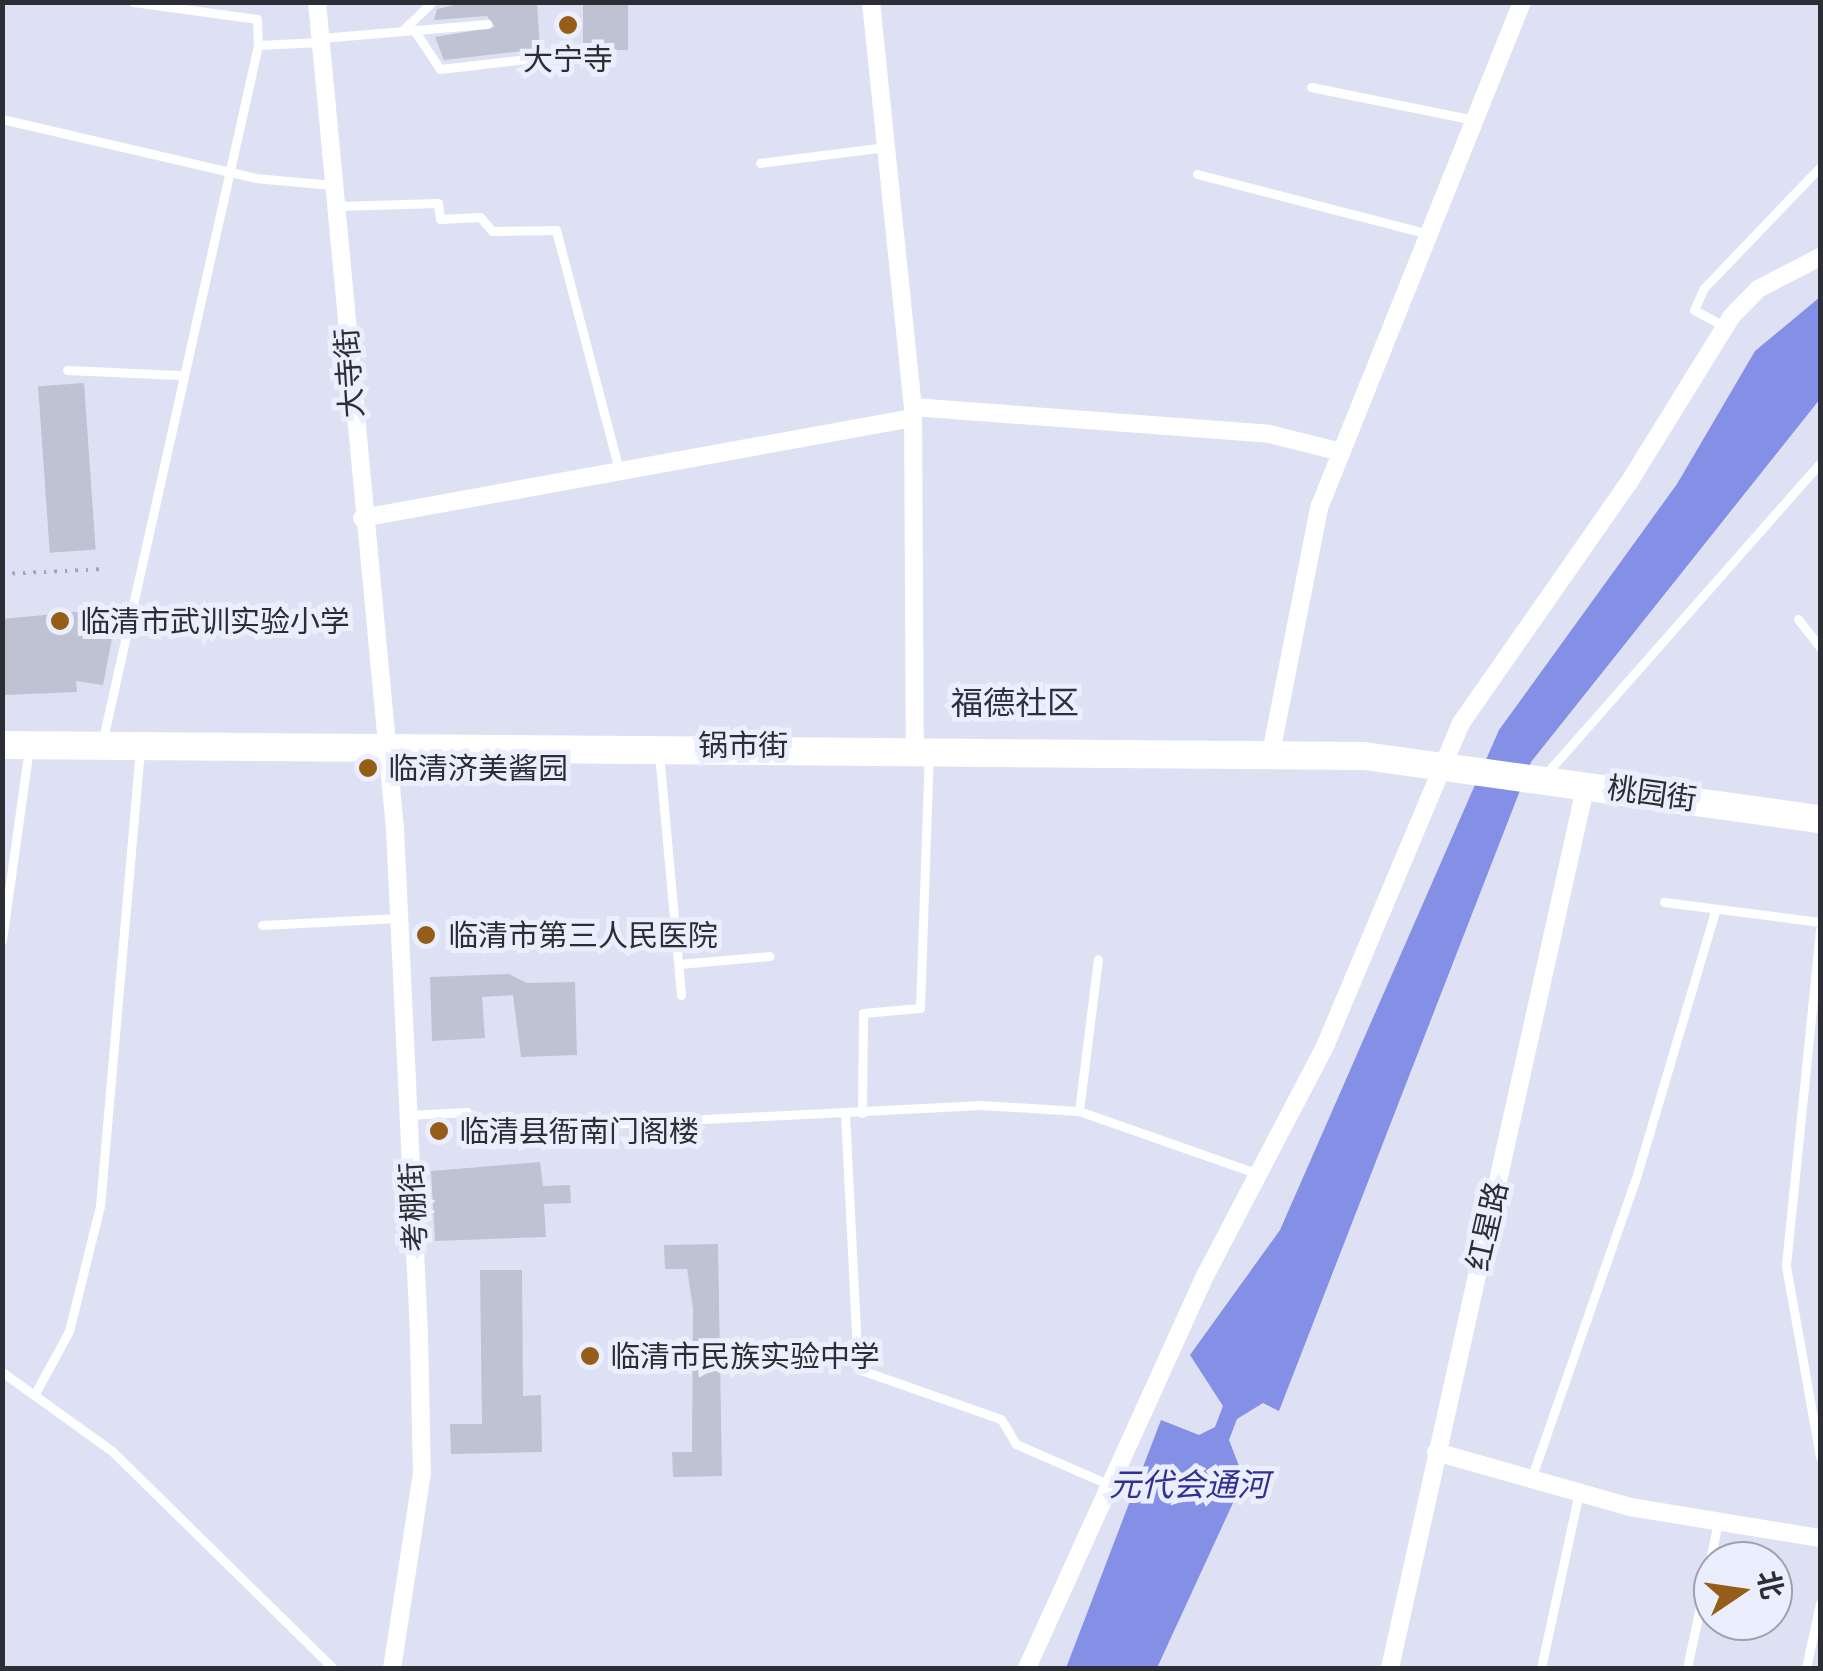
<!DOCTYPE html>
<html>
<head>
<meta charset="utf-8">
<style>
  body { margin:0 }
  #map { position:relative; width:1823px; height:1671px; overflow:hidden; background:#dde1f3; font-family:Mulish,"Noto Sans SC",sans-serif }
  div>[style] { position:absolute }
  [style*='--x'] { left:calc(var(--x)*1px); top:calc(var(--y)*1px); width:calc(var(--w)*1px); rotate:calc(var(--a)*1deg) }
  .water>* { inset:0; background:#8390e5 }
  .building>* { inset:0; background:#bec2d3; transform-origin:0 0 }
  .path>* { height:4px; margin-top:-2px; transform-origin:0; background:repeating-linear-gradient(90deg,#a3a6b5 0 2.5px,transparent 0 10.5px) }
  .lane>* { height:9px; margin:-4.5px; padding:0 4.5px; transform-origin:4.5px; border-radius:4.5px; background:#fff }
  .street>* { height:18px; margin:-9px; padding:0 9px; transform-origin:9px; border-radius:9px; background:#fff }
  .secondary>* { height:28px; margin:-14px; padding:0 14px; transform-origin:14px; border-radius:14px; background:#fff }
  .dots>* { width:28px; height:28px; translate:-50% -50%; box-sizing:border-box; border:5px solid #ebeffd; border-radius:50% }
  span { translate:-50% -50%; white-space:nowrap; text-align:center; line-height:1.15; -webkit-text-stroke:10px #ebeffd; paint-order:stroke }
  .poi-label { font-size:30px; color:#2d2e35 }
  .left { translate:0 -50%; text-align:left }
  .street-label { font-size:30px; color:#2d2e35 }
  .neighbourhood-label { font-size:32px; color:#2d303e }
  .water-label { font-size:32px; color:#313193; font-style:italic }
  .frame { position:absolute; inset:0; border:5px solid #2d2e35; pointer-events:none }
  .north { position:absolute; left:1693px; top:1541px; width:100px; height:100px; box-sizing:border-box; background:#ebeffd; border:2px solid #9fa2ad; border-radius:50%; rotate:77deg; font-size:28px; font-weight:700; line-height:40px; text-align:center; color:#2d2e35 }
  .north::after { content:''; display:block; margin:auto; width:35px; height:45px; background:#955d18; clip-path:polygon(50% 0,100% 100%,50% 72%,0 100%) }
</style>
</head>
<body>
<div id="map">
  <div class="water">
    <div style="clip-path:polygon(1820px 297px,1820px 399px,1531px 762px,1279px 1411px,1263px 1403px,1237px 1419px,1229px 1440px,1244px 1479px,1157px 1668px,1066px 1668px,1161px 1420px,1199px 1435px,1215px 1427px,1223px 1406px,1190px 1355px,1280px 1230px,1499px 730px,1677px 484px,1755px 351px)"></div>
  </div>
  <div class="building">
    <div style="clip-path:polygon(468px 2px,537px 3px,540px 49px,444px 60px,435px 37px,495px 27px,487px 16px,434px 20px,437px 9px)"></div>
    <div style="left:583px;top:2px;width:45px;height:48px"></div>
    <div style="left:84px;top:383px;width:167px;height:46px;rotate:86deg"></div>
    <div style="clip-path:polygon(97px 610px,117px 613px,103px 685px,76px 681px,77px 692px,5px 695px,2px 619px)"></div>
    <div style="clip-path:polygon(509px 974px,527px 983px,575px 982px,577px 1055px,521px 1057px,513px 995px,482px 997px,485px 1038px,432px 1041px,430px 977px)"></div>
    <div style="clip-path:polygon(540px 1162px,543px 1186px,570px 1185px,571px 1203px,544px 1204px,546px 1237px,435px 1241px,431px 1171px)"></div>
    <div style="clip-path:polygon(718px 1244px,722px 1476px,673px 1477px,672px 1452px,692px 1452px,693px 1308px,687px 1269px,665px 1269px,664px 1245px)"></div>
    <div style="clip-path:polygon(480px 1270px,522px 1270px,523px 1396px,541px 1395px,542px 1452px,451px 1454px,450px 1424px,482px 1424px)"></div>
  </div>
  <div class="path">
    <div style="--x:2;--y:574;--w:103;--a:-2.8"></div>
  </div>
  <div class="lane">
    <div style="--x:133;--y:2;--w:125;--a:7.8"></div>
    <div style="--x:257;--y:19;--w:26;--a:88"></div>
    <div style="--x:258;--y:45;--w:64;--a:-2.7"></div>
    <div style="--x:414;--y:30;--w:47;--a:56.3"></div>
    <div style="--x:440;--y:69;--w:123;--a:-6.5"></div>
    <div style="--x:402;--y:31;--w:42;--a:-44"></div>
    <div style="--x:321;--y:38;--w:167;--a:-4.8"></div>
    <div style="--x:1311;--y:87;--w:167;--a:11.4"></div>
    <div style="--x:2;--y:119;--w:260;--a:13.1"></div>
    <div style="--x:255;--y:178;--w:78;--a:5.1"></div>
    <div style="--x:760;--y:163;--w:127;--a:-7.2"></div>
    <div style="--x:1197;--y:174;--w:240;--a:14.5"></div>
    <div style="--x:338;--y:206;--w:100;--a:-1.7"></div>
    <div style="--x:438;--y:203;--w:16;--a:83"></div>
    <div style="--x:440;--y:219;--w:40;--a:-2.9"></div>
    <div style="--x:480;--y:217;--w:18;--a:49"></div>
    <div style="--x:492;--y:231;--w:64;--a:-0.9"></div>
    <div style="--x:556;--y:230;--w:245;--a:75.3"></div>
    <div style="--x:1724;--y:326;--w:34;--a:-152"></div>
    <div style="--x:1694;--y:310;--w:24;--a:-66"></div>
    <div style="--x:1704;--y:288;--w:168;--a:-46.2"></div>
    <div style="--x:67;--y:370;--w:112;--a:2.6"></div>
    <div style="--x:1798;--y:619;--w:36;--a:52"></div>
    <div style="--x:103;--y:739;--w:711;--a:-77.41"></div>
    <div style="--x:659;--y:753;--w:243;--a:84.8"></div>
    <div style="--x:1545;--y:775;--w:416;--a:-48.6"></div>
    <div style="--x:1664;--y:902;--w:157;--a:7.3"></div>
    <div style="--x:262;--y:925;--w:137;--a:-2.9"></div>
    <div style="--x:1820;--y:930;--w:338;--a:95.8"></div>
    <div style="--x:1786;--y:1266;--w:194;--a:79.9"></div>
    <div style="--x:2;--y:940;--w:195;--a:-82"></div>
    <div style="--x:679;--y:964;--w:91;--a:-5"></div>
    <div style="--x:1079;--y:1111;--w:153;--a:-82.9"></div>
    <div style="--x:862;--y:1113;--w:100;--a:-89.4"></div>
    <div style="--x:863;--y:1013;--w:57;--a:-5"></div>
    <div style="--x:920;--y:1008;--w:253;--a:-88"></div>
    <div style="--x:845;--y:1114;--w:255;--a:87.1"></div>
    <div style="--x:858;--y:1369;--w:151;--a:19.3"></div>
    <div style="--x:1001;--y:1419;--w:29;--a:59"></div>
    <div style="--x:1016;--y:1444;--w:103;--a:23.6"></div>
    <div style="--x:408;--y:1115;--w:59;--a:-2.9"></div>
    <div style="--x:467;--y:1112;--w:19;--a:87"></div>
    <div style="--x:468;--y:1131;--w:514;--a:-2.9"></div>
    <div style="--x:981;--y:1105;--w:98;--a:3.5"></div>
    <div style="--x:1079;--y:1111;--w:191;--a:19.3"></div>
    <div style="--x:2;--y:1372;--w:135;--a:35.7"></div>
    <div style="--x:112;--y:1451;--w:310;--a:44.5"></div>
    <div style="--x:36;--y:1392;--w:69;--a:-61.6"></div>
    <div style="--x:69;--y:1331;--w:129;--a:-76.1"></div>
    <div style="--x:100;--y:1206;--w:456;--a:-85"></div>
    <div style="--x:1531;--y:1479;--w:319;--a:-70.8"></div>
    <div style="--x:1636;--y:1178;--w:277;--a:-73.5"></div>
    <div style="--x:1541;--y:1668;--w:180;--a:-77.8"></div>
    <div style="--x:1687;--y:1668;--w:149;--a:-78"></div>
    <div style="--x:1806;--y:1668;--w:66;--a:-77.8"></div>
  </div>
  <div class="street">
    <div style="--x:317;--y:2;--w:831;--a:84.61"></div>
    <div style="--x:395;--y:829;--w:507;--a:87.28"></div>
    <div style="--x:419;--y:1335;--w:138;--a:88.8"></div>
    <div style="--x:422;--y:1473;--w:197;--a:98.7"></div>
    <div style="--x:871;--y:2;--w:407;--a:84.1"></div>
    <div style="--x:913;--y:407;--w:340;--a:89.7"></div>
    <div style="--x:913;--y:407;--w:357;--a:4.3"></div>
    <div style="--x:1269;--y:434;--w:75;--a:13.9"></div>
    <div style="--x:362;--y:518;--w:560;--a:-10.29"></div>
    <div style="--x:1271;--y:753;--w:250;--a:-78.9"></div>
    <div style="--x:1319;--y:508;--w:545;--a:-68.14"></div>
    <div style="--x:1436;--y:1452;--w:202;--a:15.8"></div>
    <div style="--x:1630;--y:1507;--w:193;--a:9.3"></div>
    <div style="--x:1027;--y:1668;--w:433;--a:-65.6"></div>
    <div style="--x:1206;--y:1274;--w:259;--a:-62.4"></div>
    <div style="--x:1326;--y:1044;--w:348;--a:-67.2"></div>
    <div style="--x:1461;--y:723;--w:292;--a:-55.1"></div>
    <div style="--x:1628;--y:484;--w:196;--a:-58.3"></div>
    <div style="--x:1731;--y:317;--w:39;--a:-46"></div>
    <div style="--x:1758;--y:289;--w:70;--a:-27.3"></div>
    <div style="--x:1390;--y:1668;--w:905;--a:-77.5"></div>
  </div>
  <div class="secondary">
    <div style="--x:2;--y:745;--w:1362;--a:0.46"></div>
    <div style="--x:1364;--y:756;--w:460;--a:7.9"></div>
  </div>
  <div class="dots">
    <div style="left:568px;top:25px;background:#955d18"></div>
    <div style="left:60px;top:621px;background:#955d18"></div>
    <div style="left:368px;top:768px;background:#955d18"></div>
    <div style="left:426px;top:935px;background:#955d18"></div>
    <div style="left:439px;top:1131px;background:#955d18"></div>
    <div style="left:590px;top:1356px;background:#955d18"></div>
  </div>
  <div class="poi-label">
    <span style="left:568px;top:59px">大宁寺</span>
    <span class="left" style="left:80px;top:621px">临清市武训实验小学</span>
    <span class="left" style="left:388px;top:768px">临清济美酱园</span>
    <span class="left" style="left:448px;top:935px">临清市第三人民医院</span>
    <span class="left" style="left:459px;top:1131px">临清县衙南门阁楼</span>
    <span class="left" style="left:610px;top:1356px">临清市民族实验中学</span>
  </div>
  <div class="street-label">
    <span style="left:349px;top:373px;rotate:-94deg">大寺街</span>
    <span style="left:743px;top:745px">锅市街</span>
    <span style="left:1652px;top:793px;rotate:8deg">桃园街</span>
    <span style="left:413px;top:1207px;rotate:-93deg">考棚街</span>
    <span style="left:1487px;top:1226px;rotate:-77deg">红星路</span>
  </div>
  <div class="neighbourhood-label">
    <span style="left:1015px;top:702px">福德社区</span>
  </div>
  <div class="water-label">
    <span style="left:1189px;top:1484px">元代会通河</span>
  </div>
  <div class="frame"></div>
  <div class="north">北</div>
</div>
</body>
</html>
